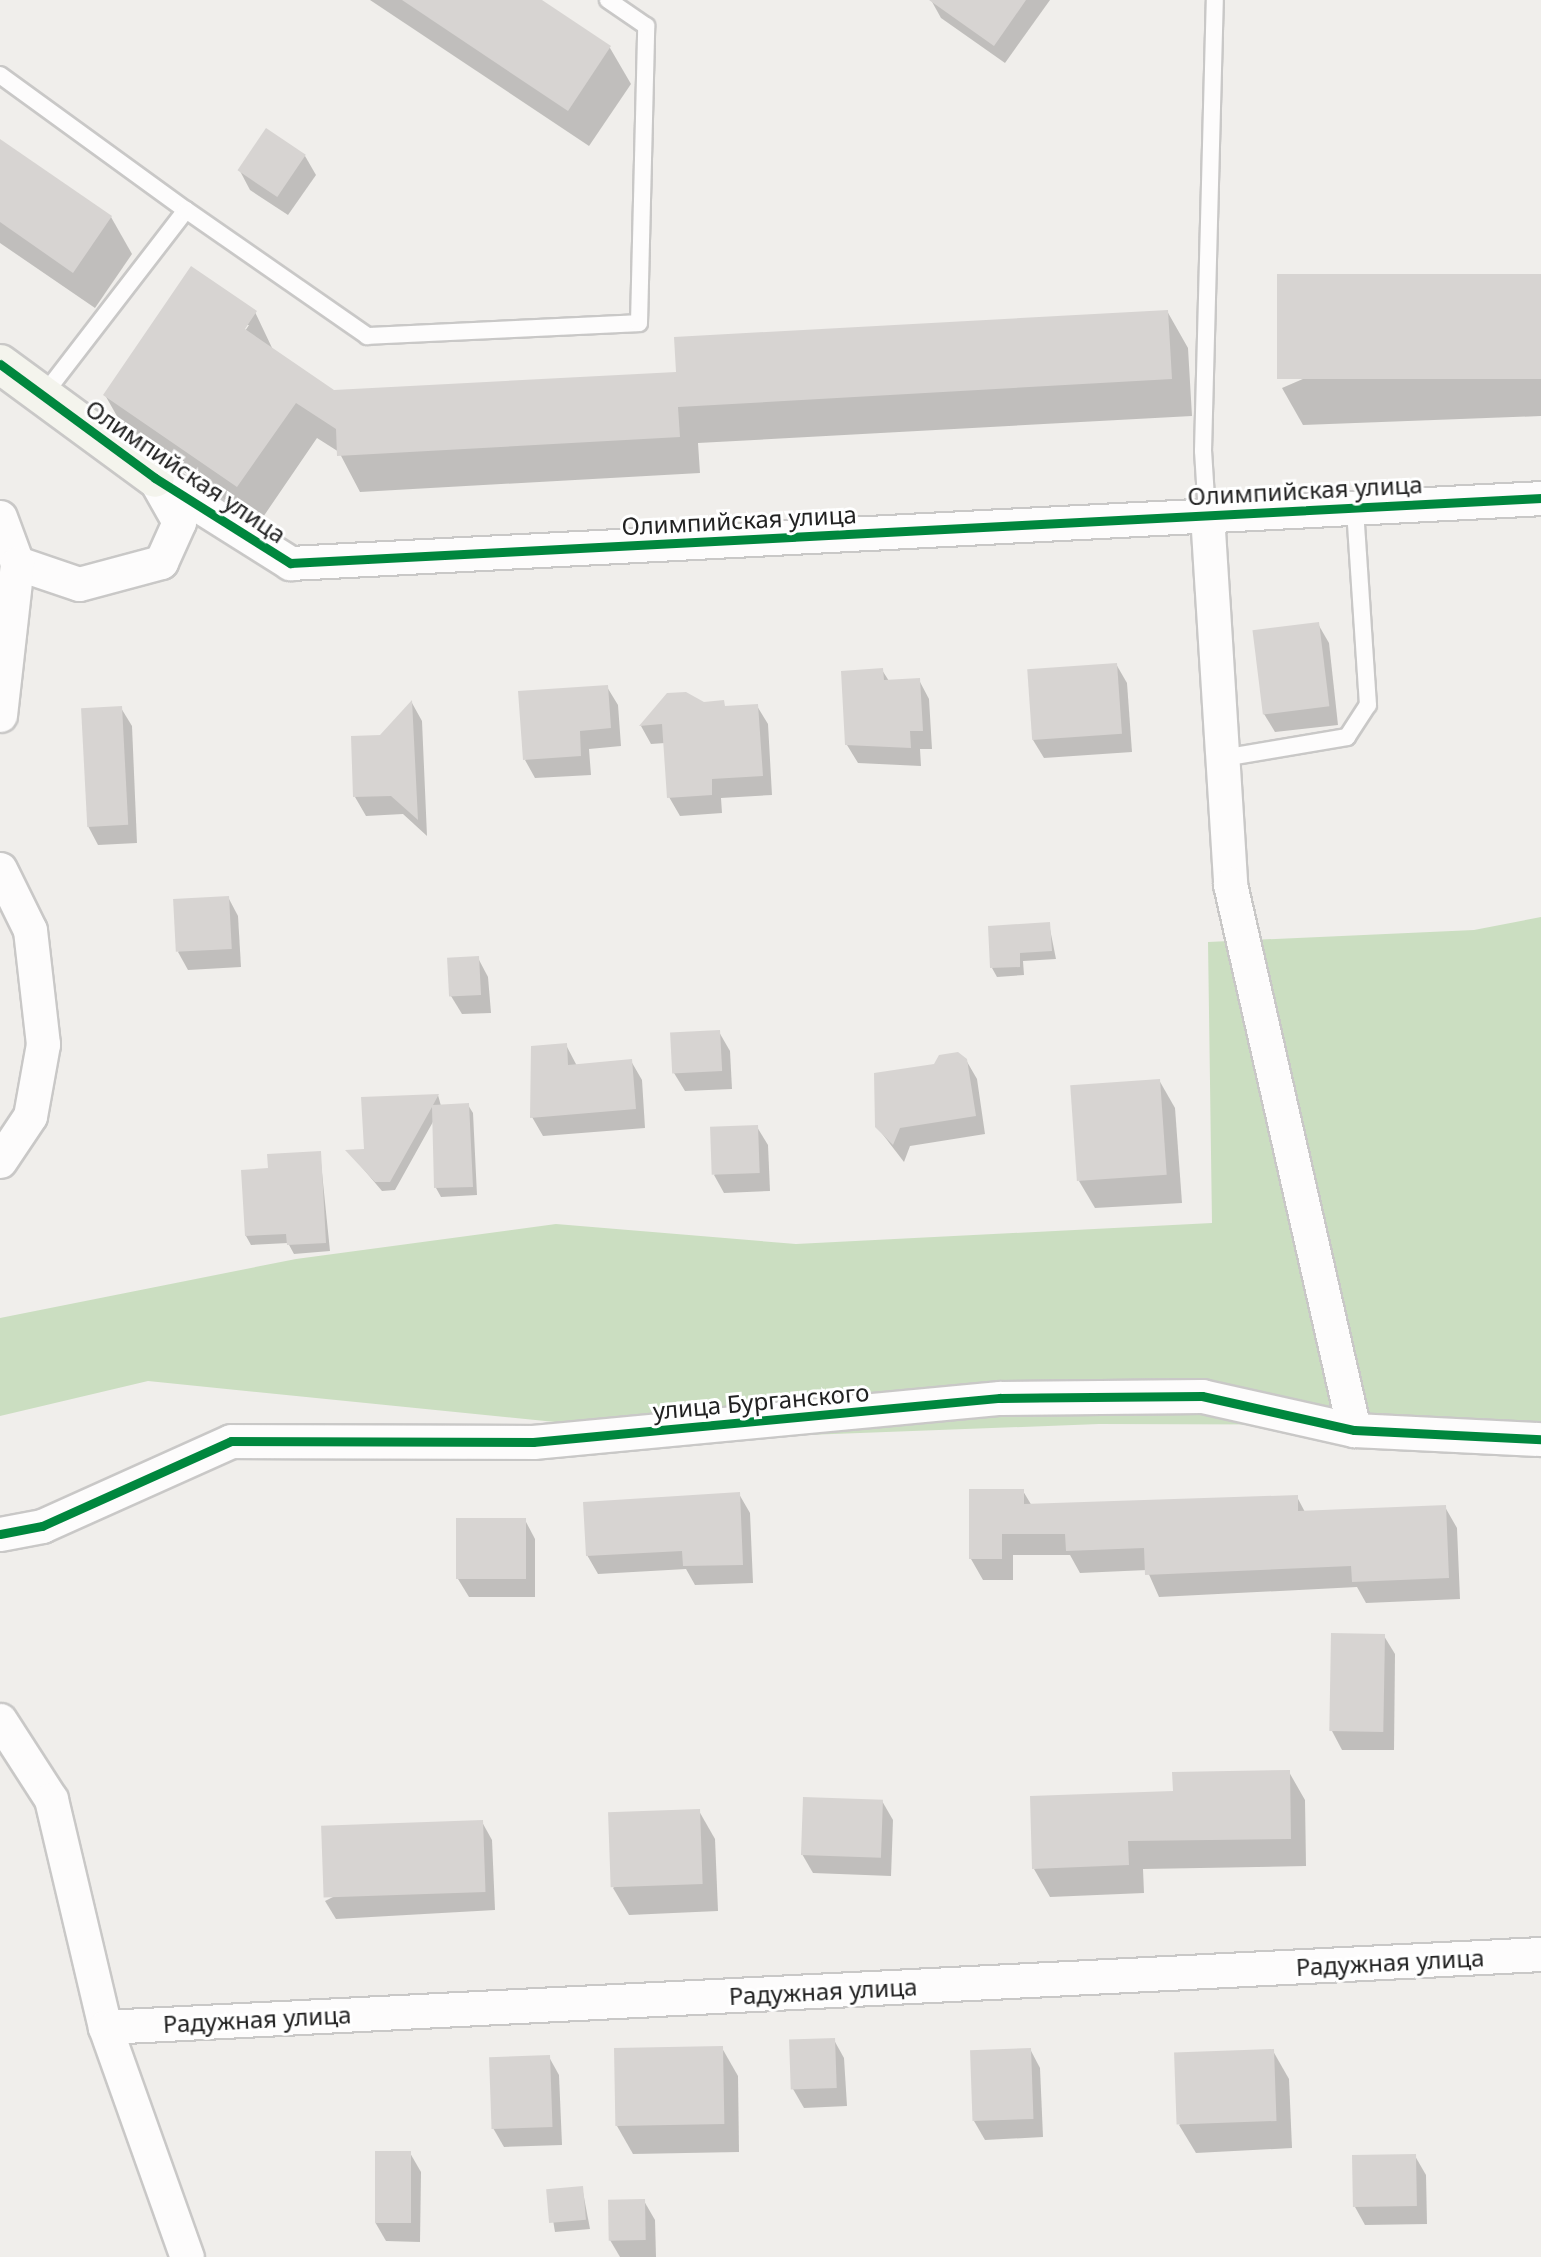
<!DOCTYPE html>
<html>
<head>
<meta charset="utf-8">
<style>
  body { margin:0 }
  #map { position:relative; width:1541px; height:2257px; overflow:hidden; background:#f0eeeb; font-family:"Noto Sans",sans-serif }
  div>[style] { position:absolute }
  [style*='--x'] { left:calc(var(--x)*1px); top:calc(var(--y)*1px); width:calc(var(--w)*1px); rotate:calc(var(--a)*1deg) }
  .forest>* { inset:0; background:#cbdec1 }
  .shadow>* { inset:0; background:#0003 }
  .building>* { inset:0; background:#d7d4d2; transform-origin:0 0 }
  .roads { filter:drop-shadow(2px 0 #c9c8c7) drop-shadow(-2px 0 #c9c8c7) drop-shadow(0 2px #c9c8c7) drop-shadow(0 -2px #c9c8c7) }
  .lane>* { height:16px; margin:-8px; padding:0 8px; transform-origin:8px; border-radius:8px; background:#fdfcfc }
  .street>* { height:33px; margin:-16.5px; padding:0 16.5px; transform-origin:16.5px; border-radius:16.5px; background:#fdfcfc }
  .secondary>* { height:38px; margin:-19px; padding:0 19px; transform-origin:19px; border-radius:19px; background:#f4f4ed }
  .cycleway>* { height:9px; margin:-4.5px; padding:0 4.5px; transform-origin:4.5px; border-radius:4.5px; background:#00873e }
  span { translate:-50% -50%; white-space:nowrap; text-align:center; line-height:1.15; -webkit-text-stroke:6px #fff; paint-order:stroke }
  .street-label { font-size:24px; color:#222 }
</style>
</head>
<body>
<div id="map">
  <div class="forest">
    <div style="clip-path:polygon(1541px 917px,1541px 1425px,1099px 1424px,807px 1435px,575px 1424px,148px 1381px,0 1416px,0 1318px,296px 1259px,556px 1224px,796px 1244px,1212px 1223px,1208px 942px,1474px 930px)"></div>
  </div>
  <div class="shadow">
    <div style="clip-path:polygon(370px 0,538px 0,610px 48px,631px 84px,589px 146px)"></div>
    <div style="clip-path:polygon(931px 0,1050px 0,1005px 63px,941px 18px)"></div>
    <div style="clip-path:polygon(0 141px,111px 217px,132px 254px,95px 308px,0 243px)"></div>
    <div style="clip-path:polygon(305px 156px,316px 175px,288px 215px,250px 190px,240px 171px)"></div>
    <div style="clip-path:polygon(1541px 276px,1541px 416px,1303px 425px,1282px 388px)"></div>
    <div style="clip-path:polygon(evenodd,1167px 311px,1188px 348px,1192px 416px,698px 443px,700px 473px,360px 492px,339px 452px,317px 438px,259px 523px,126px 432px,105px 395px,255px 312px,274px 352px,333px 392px,678px 373px,1167px 311px,245px 325px,249px 325px,241px 337px,245px 325px)"></div>
    <div style="clip-path:polygon(1318px 624px,1329px 643px,1338px 725px,1275px 732px,1264px 714px)"></div>
    <div style="clip-path:polygon(1116px 664px,1127px 683px,1132px 752px,1044px 758px,1033px 740px)"></div>
    <div style="clip-path:polygon(882px 670px,889px 681px,919px 680px,929px 699px,932px 749px,920px 749px,921px 766px,858px 763px,847px 745px)"></div>
    <div style="clip-path:polygon(607px 687px,618px 705px,621px 746px,589px 749px,591px 775px,535px 778px,525px 760px)"></div>
    <div style="clip-path:polygon(667px 695px,727px 708px,757px 706px,768px 724px,772px 795px,721px 798px,722px 813px,680px 816px,669px 797px,665px 743px,651px 744px,641px 726px)"></div>
    <div style="clip-path:polygon(412px 703px,422px 721px,427px 836px,403px 814px,366px 816px,355px 797px,380px 736px)"></div>
    <div style="clip-path:polygon(121px 708px,132px 726px,137px 843px,98px 845px,88px 826px)"></div>
    <div style="clip-path:polygon(228px 897px,238px 916px,241px 967px,188px 970px,178px 952px)"></div>
    <div style="clip-path:polygon(1049px 924px,1056px 959px,1023px 961px,1024px 975px,997px 977px,992px 968px)"></div>
    <div style="clip-path:polygon(478px 958px,488px 977px,491px 1013px,462px 1014px,451px 996px)"></div>
    <div style="clip-path:polygon(719px 1032px,730px 1051px,732px 1089px,685px 1091px,674px 1073px)"></div>
    <div style="clip-path:polygon(566px 1045px,577px 1066px,631px 1061px,642px 1080px,645px 1128px,543px 1136px,532px 1117px)"></div>
    <div style="clip-path:polygon(966px 1060px,977px 1079px,985px 1134px,910px 1146px,904px 1162px,877px 1127px)"></div>
    <div style="clip-path:polygon(1159px 1080px,1175px 1108px,1182px 1203px,1095px 1208px,1079px 1181px)"></div>
    <div style="clip-path:polygon(438px 1095px,441px 1106px,468px 1105px,473px 1113px,477px 1195px,441px 1197px,436px 1188px,434px 1120px,395px 1190px,382px 1191px,348px 1151px,366px 1150px)"></div>
    <div style="clip-path:polygon(757px 1127px,768px 1145px,770px 1191px,724px 1193px,714px 1175px)"></div>
    <div style="clip-path:polygon(320px 1153px,330px 1251px,294px 1254px,288px 1243px,251px 1245px,246px 1236px,269px 1169px)"></div>
    <div style="clip-path:polygon(1023px 1491px,1032px 1506px,1297px 1497px,1305px 1512px,1445px 1507px,1457px 1528px,1460px 1599px,1366px 1603px,1357px 1587px,1159px 1597px,1147px 1570px,1080px 1573px,1070px 1555px,1013px 1555px,1013px 1580px,983px 1580px,971px 1559px)"></div>
    <div style="clip-path:polygon(739px 1494px,750px 1513px,753px 1583px,695px 1585px,686px 1569px,598px 1574px,587px 1555px)"></div>
    <div style="clip-path:polygon(525px 1520px,535px 1539px,535px 1597px,469px 1597px,458px 1579px)"></div>
    <div style="clip-path:polygon(1332px 1635px,1384px 1636px,1395px 1654px,1394px 1750px,1342px 1750px,1332px 1731px)"></div>
    <div style="clip-path:polygon(1289px 1772px,1305px 1800px,1306px 1866px,1143px 1869px,1144px 1893px,1050px 1897px,1034px 1869px,1175px 1792px)"></div>
    <div style="clip-path:polygon(882px 1801px,893px 1820px,891px 1876px,813px 1873px,802px 1854px)"></div>
    <div style="clip-path:polygon(699px 1811px,715px 1839px,718px 1911px,629px 1915px,613px 1888px)"></div>
    <div style="clip-path:polygon(482px 1822px,492px 1840px,495px 1910px,336px 1919px,325px 1901px)"></div>
    <div style="clip-path:polygon(834px 2040px,844px 2058px,847px 2106px,804px 2108px,793px 2089px)"></div>
    <div style="clip-path:polygon(722px 2048px,738px 2076px,739px 2152px,633px 2154px,617px 2126px)"></div>
    <div style="clip-path:polygon(1030px 2049px,1040px 2068px,1043px 2137px,985px 2140px,974px 2121px)"></div>
    <div style="clip-path:polygon(1273px 2051px,1289px 2079px,1292px 2148px,1196px 2153px,1179px 2125px)"></div>
    <div style="clip-path:polygon(549px 2057px,559px 2075px,562px 2145px,504px 2147px,493px 2128px)"></div>
    <div style="clip-path:polygon(410px 2153px,421px 2172px,420px 2242px,386px 2241px,375px 2222px)"></div>
    <div style="clip-path:polygon(1415px 2156px,1426px 2175px,1427px 2224px,1365px 2225px,1355px 2207px)"></div>
    <div style="clip-path:polygon(582px 2187px,590px 2229px,555px 2232px,548px 2190px)"></div>
    <div style="clip-path:polygon(644px 2201px,655px 2220px,656px 2257px,620px 2257px,610px 2240px)"></div>
  </div>
  <div class="building">
    <div style="clip-path:polygon(402px 0,542px 0,611px 46px,568px 111px)"></div>
    <div style="clip-path:polygon(929px 0,1026px 0,994px 46px)"></div>
    <div style="left:266px;top:128px;width:48px;height:51px;rotate:34deg"></div>
    <div style="clip-path:polygon(0 139px,112px 216px,73px 273px,0 222px)"></div>
    <div style="clip-path:polygon(191px 266px,257px 311px,245px 329px,334px 390px,676px 372px,674px 337px,1168px 310px,1172px 379px,678px 407px,680px 437px,337px 456px,336px 429px,296px 403px,237px 487px,103px 395px)"></div>
    <div style="left:1541px;top:274px;width:105px;height:264px;rotate:90deg"></div>
    <div style="left:1319px;top:622px;width:85px;height:67px;rotate:83deg"></div>
    <div style="left:1117px;top:663px;width:71px;height:90px;rotate:86deg"></div>
    <div style="clip-path:polygon(883px 668px,884px 680px,920px 678px,923px 731px,910px 731px,911px 748px,845px 745px,841px 671px)"></div>
    <div style="clip-path:polygon(608px 685px,611px 728px,580px 731px,581px 756px,523px 760px,518px 691px)"></div>
    <div style="clip-path:polygon(686px 692px,704px 702px,724px 700px,725px 706px,758px 704px,763px 776px,712px 779px,712px 795px,667px 798px,662px 724px,639px 726px,667px 693px)"></div>
    <div style="clip-path:polygon(412px 700px,418px 820px,391px 796px,353px 797px,351px 736px,380px 735px)"></div>
    <div style="left:122px;top:706px;width:119px;height:41px;rotate:87deg"></div>
    <div style="left:229px;top:896px;width:53px;height:56px;rotate:87deg"></div>
    <div style="clip-path:polygon(1050px 922px,1052px 951px,1020px 953px,1020px 967px,990px 968px,988px 926px)"></div>
    <div style="left:479px;top:956px;width:39px;height:32px;rotate:87deg"></div>
    <div style="left:720px;top:1030px;width:41px;height:50px;rotate:87deg"></div>
    <div style="clip-path:polygon(567px 1043px,568px 1065px,632px 1059px,636px 1109px,530px 1118px,531px 1046px)"></div>
    <div style="clip-path:polygon(958px 1052px,967px 1059px,976px 1116px,900px 1128px,893px 1145px,875px 1127px,874px 1073px,934px 1064px,939px 1055px)"></div>
    <div style="left:1160px;top:1079px;width:96px;height:90px;rotate:86deg"></div>
    <div style="clip-path:polygon(439px 1094px,433px 1105px,469px 1103px,473px 1187px,434px 1188px,432px 1107px,390px 1182px,375px 1182px,345px 1150px,364px 1149px,361px 1097px)"></div>
    <div style="left:758px;top:1125px;width:48px;height:48px;rotate:88deg"></div>
    <div style="clip-path:polygon(321px 1151px,326px 1243px,287px 1245px,286px 1234px,245px 1236px,241px 1170px,268px 1168px,267px 1154px)"></div>
    <div style="clip-path:polygon(969px 1489px,1024px 1489px,1024px 1504px,1298px 1495px,1298px 1511px,1446px 1505px,1449px 1578px,1352px 1582px,1351px 1566px,1145px 1575px,1144px 1548px,1066px 1551px,1065px 1534px,1002px 1534px,1002px 1559px,969px 1559px)"></div>
    <div style="clip-path:polygon(740px 1492px,743px 1565px,683px 1566px,682px 1551px,586px 1556px,583px 1502px)"></div>
    <div style="left:456px;top:1518px;width:70px;height:61px"></div>
    <div style="left:1331px;top:1633px;width:54px;height:98px;rotate:1deg"></div>
    <div style="clip-path:polygon(1290px 1770px,1291px 1839px,1128px 1841px,1129px 1865px,1032px 1869px,1030px 1796px,1173px 1791px,1172px 1772px)"></div>
    <div style="left:803px;top:1797px;width:80px;height:58px;rotate:2deg"></div>
    <div style="left:700px;top:1809px;width:75px;height:92px;rotate:88deg"></div>
    <div style="left:483px;top:1820px;width:72px;height:162px;rotate:88deg"></div>
    <div style="left:835px;top:2038px;width:50px;height:46px;rotate:88deg"></div>
    <div style="left:723px;top:2046px;width:78px;height:109px;rotate:89deg"></div>
    <div style="left:1031px;top:2048px;width:71px;height:61px;rotate:88deg"></div>
    <div style="left:1274px;top:2049px;width:72px;height:100px;rotate:88deg"></div>
    <div style="left:550px;top:2055px;width:72px;height:61px;rotate:88deg"></div>
    <div style="left:375px;top:2151px;width:36px;height:72px"></div>
    <div style="left:1416px;top:2154px;width:52px;height:64px;rotate:89deg"></div>
    <div style="left:583px;top:2186px;width:34px;height:37px;rotate:85deg"></div>
    <div style="left:645px;top:2199px;width:41px;height:37px;rotate:89deg"></div>
  </div>
  <div class="roads">
    <div class="lane">
      <div style="--x:0;--y:75;--w:230;--a:36"></div>
      <div style="--x:186;--y:210;--w:235;--a:127.6"></div>
      <div style="--x:186;--y:210;--w:221;--a:34.8"></div>
      <div style="--x:367;--y:336;--w:272;--a:-2.7"></div>
      <div style="--x:639;--y:323;--w:297;--a:-88.6"></div>
      <div style="--x:646;--y:26;--w:46;--a:-145.6"></div>
      <div style="--x:1207;--y:514;--w:63;--a:-93.6"></div>
      <div style="--x:1203;--y:451;--w:451;--a:-88.5"></div>
      <div style="--x:1223;--y:758;--w:126;--a:-9.6"></div>
      <div style="--x:1347;--y:737;--w:38;--a:-57"></div>
      <div style="--x:1368;--y:705;--w:198;--a:-93.8"></div>
    </div>
    <div class="street">
      <div style="--x:155;--y:478;--w:160;--a:32.2"></div>
      <div style="--x:290;--y:563;--w:1253;--a:-2.97"></div>
      <div style="--x:1207;--y:514;--w:371;--a:86.4"></div>
      <div style="--x:1230;--y:884;--w:560;--a:77.2"></div>
      <div style="--x:0;--y:517;--w:49;--a:69.7"></div>
      <div style="--x:17;--y:563;--w:65;--a:18.7"></div>
      <div style="--x:79;--y:584;--w:85;--a:-15"></div>
      <div style="--x:161;--y:562;--w:44;--a:-65.8"></div>
      <div style="--x:179;--y:522;--w:45;--a:-119.4"></div>
      <div style="--x:0;--y:715;--w:153;--a:-83.6"></div>
      <div style="--x:0;--y:869;--w:68;--a:63.8"></div>
      <div style="--x:30;--y:930;--w:115;--a:83.5"></div>
      <div style="--x:43;--y:1044;--w:73;--a:100.2"></div>
      <div style="--x:30;--y:1116;--w:54;--a:123.7"></div>
      <div style="--x:0;--y:1534;--w:43;--a:-10.8"></div>
      <div style="--x:42;--y:1526;--w:207;--a:-24.2"></div>
      <div style="--x:231;--y:1441;--w:302;--a:0.2"></div>
      <div style="--x:533;--y:1442;--w:469;--a:-5.4"></div>
      <div style="--x:1000;--y:1398;--w:202;--a:-0.6"></div>
      <div style="--x:1202;--y:1396;--w:156;--a:12.6"></div>
      <div style="--x:1354;--y:1430;--w:187;--a:2.8"></div>
      <div style="--x:0;--y:1720;--w:94;--a:57.2"></div>
      <div style="--x:51;--y:1799;--w:234;--a:76.7"></div>
      <div style="--x:105;--y:2027;--w:244;--a:70.4"></div>
      <div style="--x:105;--y:2027;--w:1438;--a:-2.91"></div>
    </div>
    <div class="secondary">
      <div style="--x:0;--y:364;--w:192;--a:36.3"></div>
    </div>
  </div>
  <div class="cycleway">
    <div style="--x:0;--y:364;--w:192;--a:36.3"></div>
    <div style="--x:155;--y:478;--w:160;--a:32.2"></div>
    <div style="--x:290;--y:563;--w:1253;--a:-2.97"></div>
    <div style="--x:0;--y:1534;--w:43;--a:-10.8"></div>
    <div style="--x:42;--y:1526;--w:207;--a:-24.2"></div>
    <div style="--x:231;--y:1441;--w:302;--a:0.2"></div>
    <div style="--x:533;--y:1442;--w:469;--a:-5.4"></div>
    <div style="--x:1000;--y:1398;--w:202;--a:-0.6"></div>
    <div style="--x:1202;--y:1396;--w:156;--a:12.6"></div>
    <div style="--x:1354;--y:1430;--w:187;--a:2.8"></div>
  </div>
  <div class="street-label">
    <span style="left:186px;top:471px;rotate:34deg">Олимпийская улица</span>
    <span style="left:1305px;top:490px;rotate:-3deg">Олимпийская улица</span>
    <span style="left:739px;top:520px;rotate:-3deg">Олимпийская улица</span>
    <span style="left:761px;top:1401px;rotate:-5deg">улица Бурганского</span>
    <span style="left:1390px;top:1962px;rotate:-3deg">Радужная улица</span>
    <span style="left:823px;top:1991px;rotate:-3deg">Радужная улица</span>
    <span style="left:257px;top:2019px;rotate:-3deg">Радужная улица</span>
  </div>
</div>
</body>
</html>
